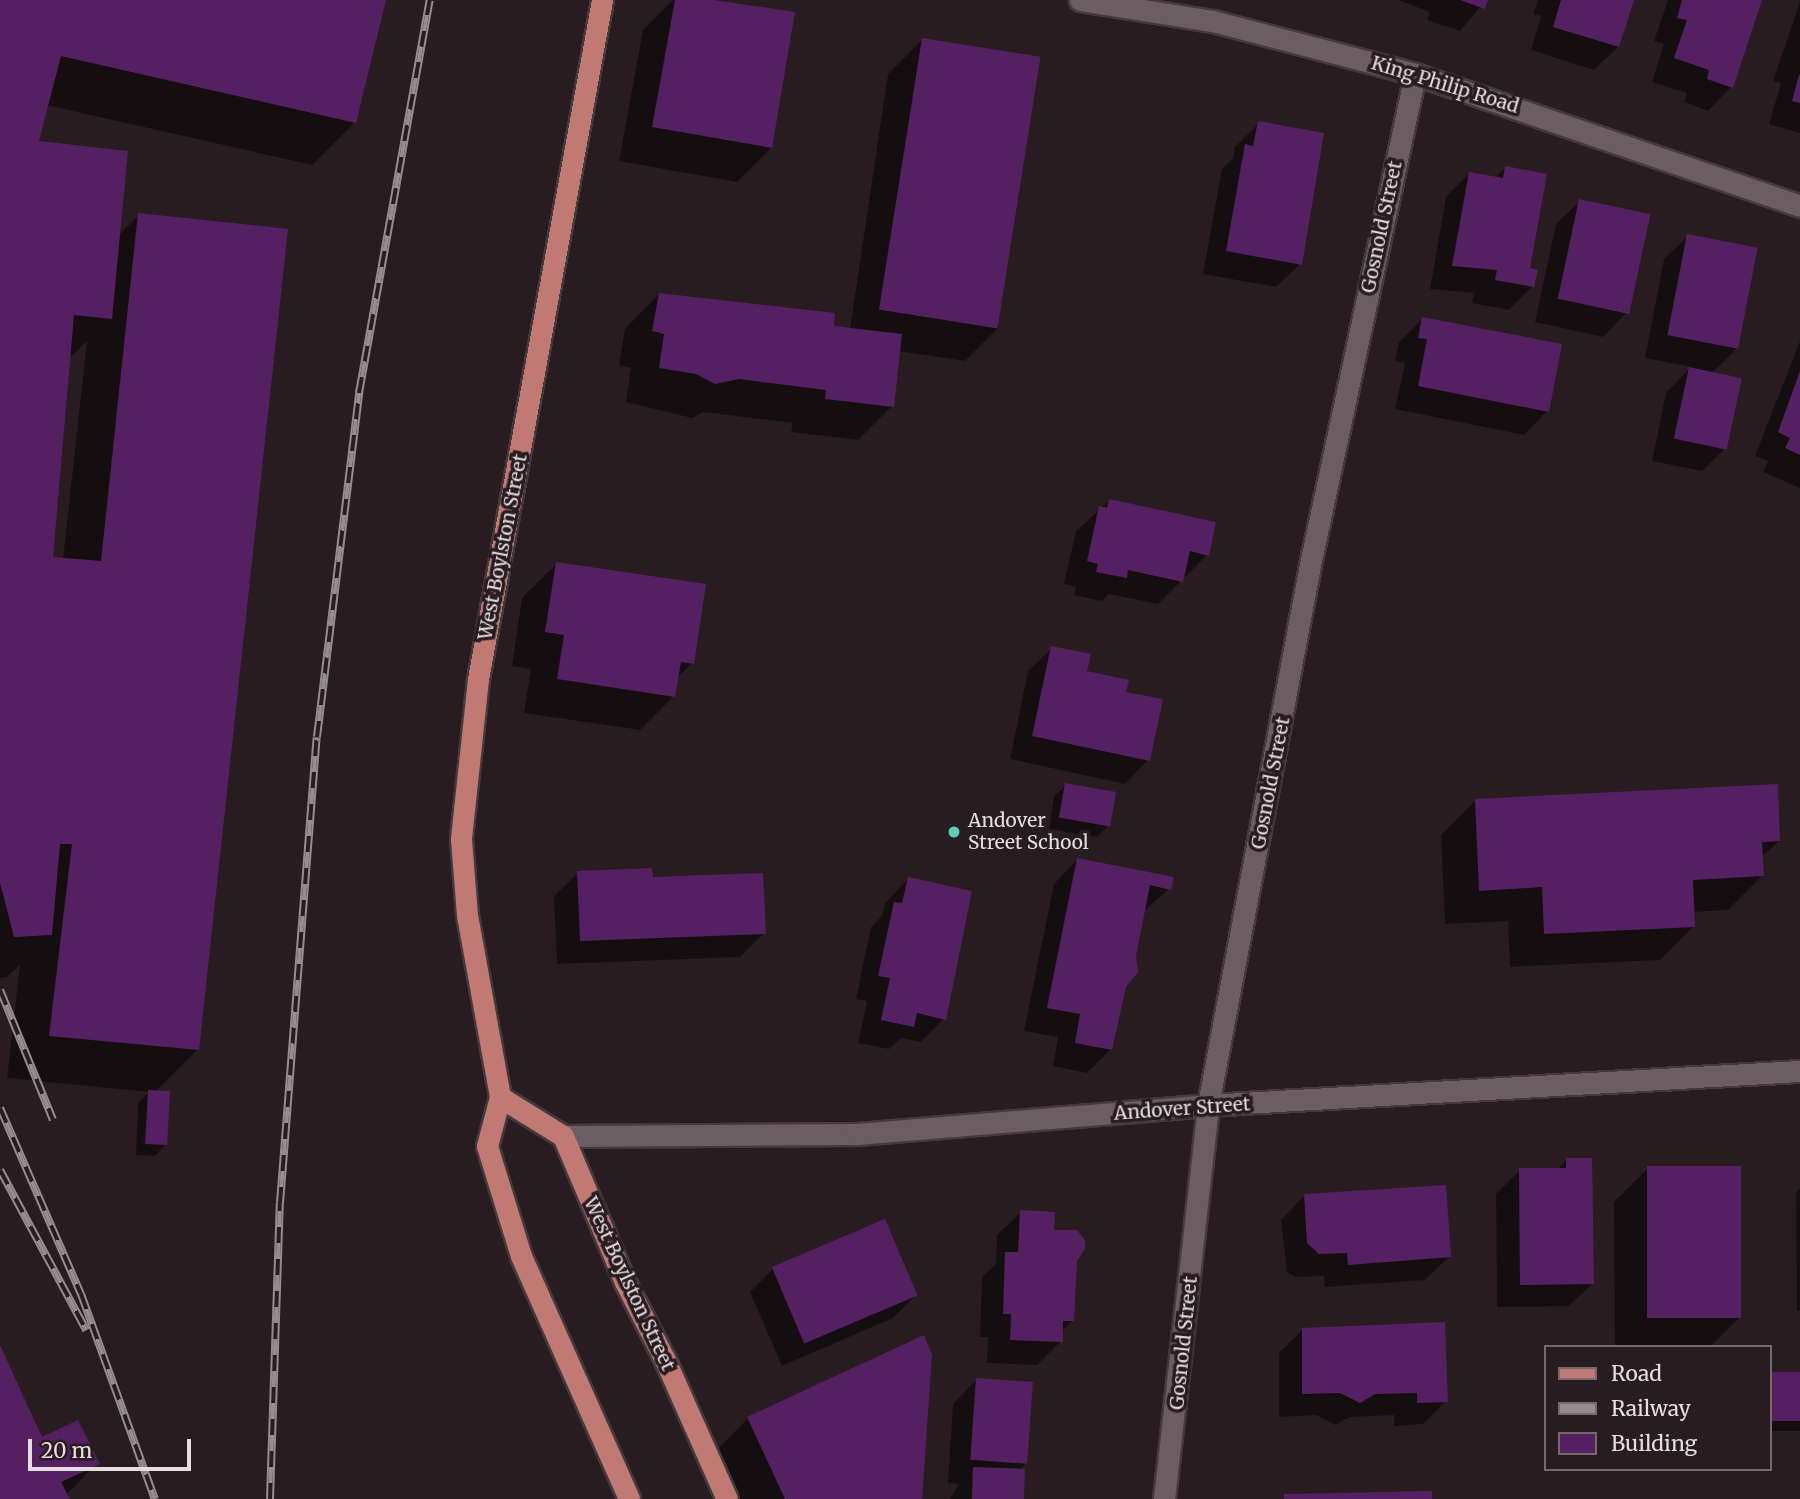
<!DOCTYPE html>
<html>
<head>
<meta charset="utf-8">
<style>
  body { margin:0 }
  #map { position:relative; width:1800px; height:1499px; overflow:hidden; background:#291c21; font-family:Merriweather,serif }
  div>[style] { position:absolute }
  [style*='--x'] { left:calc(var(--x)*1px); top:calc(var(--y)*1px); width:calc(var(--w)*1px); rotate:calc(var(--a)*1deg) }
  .shadow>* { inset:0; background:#0007; transform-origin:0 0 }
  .building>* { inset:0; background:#552061; transform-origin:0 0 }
  .roads { filter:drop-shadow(2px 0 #443a3e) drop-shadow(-2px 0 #443a3e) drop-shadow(0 2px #443a3e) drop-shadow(0 -2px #443a3e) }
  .minor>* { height:21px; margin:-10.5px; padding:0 10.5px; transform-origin:10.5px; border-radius:10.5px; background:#6c5d62 }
  .major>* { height:21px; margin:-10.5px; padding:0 10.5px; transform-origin:10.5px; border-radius:10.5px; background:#c17a73 }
  .rail>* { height:8px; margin-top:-4px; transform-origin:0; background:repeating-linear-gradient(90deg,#291c21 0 16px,#968c90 0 32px); box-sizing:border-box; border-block:2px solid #968c90 }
  .dots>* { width:19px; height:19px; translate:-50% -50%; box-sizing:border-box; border:4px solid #291c21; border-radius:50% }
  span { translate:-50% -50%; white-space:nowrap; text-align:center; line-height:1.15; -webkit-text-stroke:7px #291c21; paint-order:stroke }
  .street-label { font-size:19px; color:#e6dde0 }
  .poi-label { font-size:19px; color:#e6dde0 }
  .left { translate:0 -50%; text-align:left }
  .legend { position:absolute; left:1544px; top:1345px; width:228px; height:126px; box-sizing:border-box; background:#291c21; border:2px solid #75696d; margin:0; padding:9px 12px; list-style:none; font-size:21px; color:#e6dde0 }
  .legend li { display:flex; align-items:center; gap:14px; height:35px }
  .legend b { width:35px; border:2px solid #75696d }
  .scale { position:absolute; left:28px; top:1439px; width:163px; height:32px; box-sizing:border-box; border:4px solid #e6dde0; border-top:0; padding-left:9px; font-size:21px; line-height:24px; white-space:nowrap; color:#e6dde0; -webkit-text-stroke:5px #291c21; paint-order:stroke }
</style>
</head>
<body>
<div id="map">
  <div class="shadow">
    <div style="clip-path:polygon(evenodd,0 0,384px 0,355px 122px,312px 165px,46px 105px,37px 143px,118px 236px,139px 215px,198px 1049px,155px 1092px,166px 1144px,155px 1156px,136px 1155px,138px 1103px,149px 1092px,7px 1078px,20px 965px,7px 977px,0 978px,0 0,87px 341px,63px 559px,51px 558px,68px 360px,87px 341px)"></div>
    <div style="clip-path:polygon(673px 0,702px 0,771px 148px,737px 182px,619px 161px,643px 30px)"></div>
    <div style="clip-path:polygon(1398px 0,1486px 0,1460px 31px,1427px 20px,1430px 12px)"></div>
    <div style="clip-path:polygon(1538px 0,1632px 0,1618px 47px,1594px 70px,1531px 50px,1541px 16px,1533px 14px)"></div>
    <div style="clip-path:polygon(1668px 0,1760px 0,1731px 87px,1708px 111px,1684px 102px,1687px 93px,1652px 82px,1664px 44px,1654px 41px)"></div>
    <div style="clip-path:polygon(1800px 2px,1800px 133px,1769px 124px,1781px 83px,1773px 81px)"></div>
    <div style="clip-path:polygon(922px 40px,999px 327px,965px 361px,898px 351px,892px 406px,858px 440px,791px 432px,793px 423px,704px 412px,692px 418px,626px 402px,631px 368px,619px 365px,625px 329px,659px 294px,850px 329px,888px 74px)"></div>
    <div style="clip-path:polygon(1259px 123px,1300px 264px,1276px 287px,1203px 274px,1222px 169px,1233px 158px,1235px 147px)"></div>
    <div style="clip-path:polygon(1505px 168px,1533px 286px,1509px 310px,1472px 303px,1474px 293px,1430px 289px,1446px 197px,1469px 174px,1495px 178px)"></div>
    <div style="clip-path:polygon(1580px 201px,1626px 313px,1603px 337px,1535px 322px,1556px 224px)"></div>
    <div style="clip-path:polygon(1688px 236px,1737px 348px,1711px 374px,1726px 448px,1702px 471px,1652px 461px,1666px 393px,1691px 367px,1645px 358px,1664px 259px)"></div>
    <div style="clip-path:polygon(1422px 319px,1547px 411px,1524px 435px,1395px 409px,1405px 363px,1395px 361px,1399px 342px)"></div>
    <div style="clip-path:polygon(1800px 341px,1800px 488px,1763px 472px,1768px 461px,1755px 456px)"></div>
    <div style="clip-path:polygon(1109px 501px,1207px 555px,1158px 604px,1109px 594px,1102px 601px,1074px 595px,1076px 587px,1064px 584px,1076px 531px)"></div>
    <div style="clip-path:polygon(556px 564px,692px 663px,677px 678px,674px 696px,640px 730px,524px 713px,531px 669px,512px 666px,522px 598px)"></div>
    <div style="clip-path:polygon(1052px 648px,1124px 693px,1148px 760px,1125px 784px,1010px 759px,1028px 671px)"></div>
    <div style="clip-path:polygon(1066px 785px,1109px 825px,1097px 837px,1049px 829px,1054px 796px)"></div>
    <div style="clip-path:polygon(1475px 801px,1779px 841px,1761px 858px,1762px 876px,1728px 910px,1693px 912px,1694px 926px,1660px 960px,1510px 967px,1508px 921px,1445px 924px,1441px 835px)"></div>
    <div style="clip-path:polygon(1077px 860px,1169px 889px,1143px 912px,1111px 1049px,1087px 1073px,1053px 1066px,1058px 1037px,1024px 1031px,1054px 884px)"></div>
    <div style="clip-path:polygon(578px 873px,651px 879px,764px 933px,740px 957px,557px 964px,554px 896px)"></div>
    <div style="clip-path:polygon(908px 879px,944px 1019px,921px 1042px,901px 1038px,889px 1049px,858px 1043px,867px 1001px,856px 999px,871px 927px,882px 916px,885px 903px)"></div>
    <div style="clip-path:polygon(1566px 1160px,1593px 1283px,1569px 1306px,1497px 1307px,1496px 1194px,1520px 1170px,1557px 1170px)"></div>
    <div style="clip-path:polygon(1648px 1168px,1740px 1317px,1710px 1347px,1615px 1347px,1614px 1202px)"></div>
    <div style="clip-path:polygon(1800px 1188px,1800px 1311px,1797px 1311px,1796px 1193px)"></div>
    <div style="clip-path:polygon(1304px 1196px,1449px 1257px,1425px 1280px,1325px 1287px,1324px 1276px,1295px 1277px,1287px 1272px,1281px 1220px)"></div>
    <div style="clip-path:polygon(1021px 1212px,1052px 1231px,1075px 1260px,1072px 1321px,1061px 1332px,1061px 1341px,1037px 1365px,987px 1363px,988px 1337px,980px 1337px,982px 1277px,996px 1264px,997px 1235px)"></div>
    <div style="clip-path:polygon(773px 1269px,916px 1295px,893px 1318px,782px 1366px,750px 1292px)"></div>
    <div style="clip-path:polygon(1303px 1329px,1446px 1401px,1423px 1424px,1394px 1426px,1394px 1415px,1350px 1417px,1335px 1425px,1316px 1415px,1279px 1417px,1279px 1353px)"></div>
    <div style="clip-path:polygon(0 1350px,41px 1439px,97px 1463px,66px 1495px,68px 1499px,0 1499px)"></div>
    <div style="left:1770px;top:1374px;width:30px;height:57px"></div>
    <div style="clip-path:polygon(976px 1380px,1026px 1463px,1019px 1471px,1022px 1499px,950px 1499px,959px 1484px,948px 1483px,953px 1404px)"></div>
    <div style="clip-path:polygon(748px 1418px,920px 1499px,722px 1499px,705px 1462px)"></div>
  </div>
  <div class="building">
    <div style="clip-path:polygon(0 0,386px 0,356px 123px,61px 56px,39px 141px,128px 151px,112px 319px,74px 315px,53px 557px,101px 561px,138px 213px,288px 229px,199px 1050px,49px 1036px,72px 844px,60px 844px,52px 935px,14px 937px,0 883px)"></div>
    <div style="clip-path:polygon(675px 0,714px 0,795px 12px,772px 148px,652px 127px)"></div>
    <div style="clip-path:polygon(1460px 0,1488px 0,1485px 9px)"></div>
    <div style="clip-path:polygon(1561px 0,1634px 0,1619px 47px,1553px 27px)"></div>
    <div style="clip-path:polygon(1682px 0,1762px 0,1733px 88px,1707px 79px,1709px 70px,1674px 58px,1687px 20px,1677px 18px)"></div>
    <div style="left:922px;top:38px;width:120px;height:275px;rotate:9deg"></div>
    <div style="clip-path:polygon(1799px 75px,1800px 75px,1800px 103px,1792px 101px)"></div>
    <div style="clip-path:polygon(1258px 121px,1324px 133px,1302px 265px,1226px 251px,1245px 144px,1253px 146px)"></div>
    <div style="clip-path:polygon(1505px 166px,1547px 174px,1530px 268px,1538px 270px,1534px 287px,1495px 280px,1497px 270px,1452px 266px,1469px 172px,1503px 178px)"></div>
    <div style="left:1579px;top:199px;width:73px;height:102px;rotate:12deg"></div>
    <div style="left:1687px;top:234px;width:72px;height:103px;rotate:11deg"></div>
    <div style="clip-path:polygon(659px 293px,835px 313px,834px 326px,902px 334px,894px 407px,825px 399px,826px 390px,739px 379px,715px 384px,696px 374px,659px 368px,664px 334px,652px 331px)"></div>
    <div style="clip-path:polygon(1422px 317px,1562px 344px,1549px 412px,1418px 386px,1427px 339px,1418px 338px)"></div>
    <div style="left:1689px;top:367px;width:54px;height:73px;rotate:12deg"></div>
    <div style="clip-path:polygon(1800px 371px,1800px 455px,1785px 448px,1790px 438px,1778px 432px)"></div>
    <div style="clip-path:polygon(1109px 499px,1216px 522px,1209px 556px,1190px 551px,1183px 582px,1128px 570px,1127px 578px,1096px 572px,1098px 564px,1087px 561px,1099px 506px,1107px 508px)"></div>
    <div style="clip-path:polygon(556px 562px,706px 584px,694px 664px,681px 662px,675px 697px,557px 679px,564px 635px,545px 632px)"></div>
    <div style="clip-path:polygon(1051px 646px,1091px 654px,1087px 671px,1129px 680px,1126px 692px,1163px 699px,1150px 761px,1032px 736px)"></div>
    <div style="left:1065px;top:783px;width:52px;height:35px;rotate:10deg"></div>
    <div style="clip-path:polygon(1778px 784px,1780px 841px,1762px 842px,1764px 876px,1693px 880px,1695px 927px,1544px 934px,1542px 887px,1479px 891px,1475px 799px)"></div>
    <div style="clip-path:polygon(1077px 858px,1174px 877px,1171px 890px,1150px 885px,1136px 956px,1138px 972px,1126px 987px,1112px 1050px,1075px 1043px,1080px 1014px,1047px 1008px)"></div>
    <div style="clip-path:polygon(652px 868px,653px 877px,763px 873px,766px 934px,580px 941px,577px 871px)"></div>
    <div style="clip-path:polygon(908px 877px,972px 891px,946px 1020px,917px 1013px,914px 1027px,881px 1020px,890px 978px,878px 976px,894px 902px,902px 903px)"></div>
    <div style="left:148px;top:1090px;width:22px;height:54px;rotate:3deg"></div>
    <div style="clip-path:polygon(1566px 1158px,1592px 1158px,1594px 1284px,1520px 1285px,1519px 1168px,1566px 1168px)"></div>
    <div style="left:1647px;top:1166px;width:94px;height:152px"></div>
    <div style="clip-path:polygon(1446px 1185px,1451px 1257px,1348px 1265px,1347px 1253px,1319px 1254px,1307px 1243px,1304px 1194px)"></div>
    <div style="clip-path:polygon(1020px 1210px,1055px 1212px,1054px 1230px,1077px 1230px,1085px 1240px,1085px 1249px,1077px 1261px,1074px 1321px,1063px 1321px,1063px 1342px,1010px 1340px,1011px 1314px,1003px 1314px,1005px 1252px,1018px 1252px)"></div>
    <div style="left:885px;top:1219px;width:83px;height:123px;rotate:67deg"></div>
    <div style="clip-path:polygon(1445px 1322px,1448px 1402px,1417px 1403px,1417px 1393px,1375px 1394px,1360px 1403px,1340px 1393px,1302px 1394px,1302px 1328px)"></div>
    <div style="clip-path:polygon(924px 1335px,932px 1355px,922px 1499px,785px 1499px,747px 1417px)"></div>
    <div style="clip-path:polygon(0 1345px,42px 1437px,78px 1420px,100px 1464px,61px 1482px,70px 1499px,0 1499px)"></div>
    <div style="left:1770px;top:1372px;width:30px;height:49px"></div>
    <div style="left:976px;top:1378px;width:57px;height:82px;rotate:4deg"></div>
    <div style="left:973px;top:1467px;width:52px;height:32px;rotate:2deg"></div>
    <div style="clip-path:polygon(1432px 1491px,1432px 1499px,1284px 1499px,1284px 1494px)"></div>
  </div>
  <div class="roads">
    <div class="minor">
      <div style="--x:1080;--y:0;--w:135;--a:9"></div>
      <div style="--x:1213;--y:21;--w:209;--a:14.7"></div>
      <div style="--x:1415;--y:74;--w:407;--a:18.9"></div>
      <div style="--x:563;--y:1136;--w:294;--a:-0.4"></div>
      <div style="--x:857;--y:1134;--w:352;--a:-4.7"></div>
      <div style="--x:1208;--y:1105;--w:593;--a:-3.29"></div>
      <div style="--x:1164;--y:1499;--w:396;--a:-83.6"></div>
      <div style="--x:1208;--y:1105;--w:555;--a:-79.3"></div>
      <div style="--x:1311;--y:560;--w:497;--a:-77.9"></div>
    </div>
    <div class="major">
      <div style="--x:602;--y:0;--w:690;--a:100.35"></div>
      <div style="--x:478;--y:679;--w:161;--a:96.1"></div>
      <div style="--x:461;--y:839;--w:76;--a:85.5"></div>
      <div style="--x:467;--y:915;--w:185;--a:79.7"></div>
      <div style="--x:500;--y:1097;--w:51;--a:104.9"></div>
      <div style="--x:487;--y:1146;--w:115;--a:72.8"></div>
      <div style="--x:521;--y:1256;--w:266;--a:66"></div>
      <div style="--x:500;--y:1097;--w:74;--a:31.8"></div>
      <div style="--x:563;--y:1136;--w:159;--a:67"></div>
      <div style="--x:625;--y:1282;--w:88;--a:62.9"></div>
      <div style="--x:665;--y:1360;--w:152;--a:66"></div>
    </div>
  </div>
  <div class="rail">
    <div style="--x:0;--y:990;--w:140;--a:67.8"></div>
    <div style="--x:0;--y:1108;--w:203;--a:66.5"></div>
    <div style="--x:81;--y:1294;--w:218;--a:70.2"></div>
    <div style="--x:0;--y:1170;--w:182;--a:61.7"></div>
    <div style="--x:270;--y:1499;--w:296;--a:-88.1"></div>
    <div style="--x:280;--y:1203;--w:467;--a:-85.5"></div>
    <div style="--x:317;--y:737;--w:347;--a:-83"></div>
    <div style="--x:359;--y:393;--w:399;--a:-79.8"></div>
  </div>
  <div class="dots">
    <div style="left:954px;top:832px;background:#5ccebb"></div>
  </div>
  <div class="street-label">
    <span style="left:1445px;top:85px;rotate:17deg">King Philip Road</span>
    <span style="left:1382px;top:227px;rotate:-78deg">Gosnold Street</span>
    <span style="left:503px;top:547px;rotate:-79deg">West Boylston Street</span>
    <span style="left:1271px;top:783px;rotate:-79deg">Gosnold Street</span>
    <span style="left:1182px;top:1109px;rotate:-4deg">Andover Street</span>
    <span style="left:629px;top:1284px;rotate:65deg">West Boylston Street</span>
    <span style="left:1184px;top:1343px;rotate:-84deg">Gosnold Street</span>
  </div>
  <div class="poi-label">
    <span class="left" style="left:968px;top:832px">Andover<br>Street School</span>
  </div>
  <ul class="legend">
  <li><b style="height:9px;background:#c17a73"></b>Road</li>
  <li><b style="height:9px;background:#968c90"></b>Railway</li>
  <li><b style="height:19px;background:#552061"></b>Building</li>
  </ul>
  <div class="scale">20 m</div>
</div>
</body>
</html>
